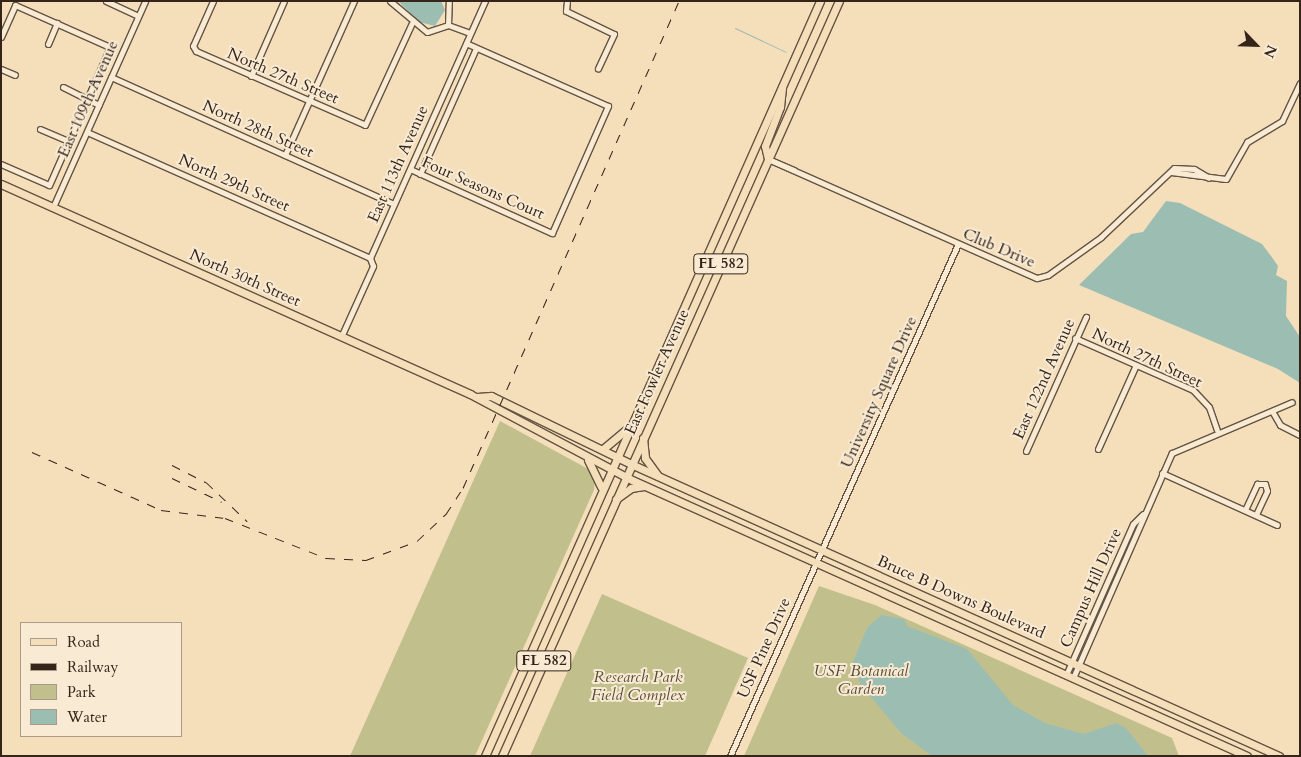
<!DOCTYPE html>
<html>
<head>
<meta charset="utf-8">
<style>
  body { margin:0 }
  #map { position:relative; width:1301px; height:757px; overflow:hidden; background:#f5dfbb; font-family:Cardo,serif }
  div>[style] { position:absolute }
  [style*='--x'] { left:calc(var(--x)*1px); top:calc(var(--y)*1px); width:calc(var(--w)*1px); rotate:calc(var(--a)*1deg) }
  .green>* { inset:0; background:#c1c08d }
  .water>* { inset:0; background:#9cbdb1 }
  .stream>* { height:1px; margin:-0.5px; padding:0 0.5px; transform-origin:0.5px; border-radius:0.5px; background:#9cbdb1 }
  .roads { filter:drop-shadow(1px 0 #645342) drop-shadow(-1px 0 #645342) drop-shadow(0 1px #645342) drop-shadow(0 -1px #645342) }
  .minor>* { height:5px; margin:-2.5px; padding:0 2.5px; transform-origin:2.5px; border-radius:2.5px; background:#f8ead3 }
  .major>* { height:7px; margin:-3.5px; padding:0 3.5px; transform-origin:3.5px; border-radius:3.5px; background:#f5dfbb }
  .rail>* { height:1px; margin-top:-0.5px; transform-origin:0; background:repeating-linear-gradient(90deg,#34241a 0 9px,transparent 0 18px) }
  span { translate:-50% -50%; white-space:nowrap; text-align:center; line-height:1.15; -webkit-text-stroke:4px #f8ead3; paint-order:stroke }
  .shield-label span { padding:1px 4px; background:#f8ead3; border:1px solid; border-radius:4px; -webkit-text-stroke-width:0 }
  .shield-label { font-size:15px; color:#34241a; font-weight:700 }
  .street-label { font-size:16px; color:#34241a }
  .park-label { font-size:16px; color:#574b37; font-style:italic }
  .frame { position:absolute; inset:0; border:2px solid #34241a; pointer-events:none }
  .legend { position:absolute; left:20px; top:622px; width:162px; height:115px; box-sizing:border-box; background:#f8ead3; border:1px solid #aa9b89; margin:0; padding:6px 9px; list-style:none; font-size:15px; color:#34241a }
  .legend li { display:flex; align-items:center; gap:10px; height:25px }
  .legend b { width:25px; border:1px solid #aa9b89 }
  .north { position:absolute; left:1231px; top:20px; width:50px; height:50px; -webkit-text-stroke:4px #f8ead3; paint-order:stroke; rotate:114deg; font-size:14px; font-weight:700; line-height:20px; text-align:center; color:#34241a }
  .north::after { content:''; display:block; margin:auto; width:18px; height:22px; background:#34241a; clip-path:polygon(50% 0,100% 100%,50% 72%,0 100%) }
</style>
</head>
<body>
<div id="map">
  <div class="green">
    <div style="clip-path:polygon(500px 421px,590px 470px,595px 479px,594px 490px,475px 756px,350px 756px)"></div>
    <div style="clip-path:polygon(819px 586px,875px 605px,1172px 738px,1179px 756px,744px 756px)"></div>
    <div style="clip-path:polygon(602px 594px,748px 658px,705px 756px,530px 756px)"></div>
  </div>
  <div class="water">
    <div style="clip-path:polygon(398px 1px,441px 1px,445px 10px,435px 26px,419px 22px)"></div>
    <div style="clip-path:polygon(1166px 201px,1180px 203px,1262px 244px,1271px 256px,1278px 266px,1276px 275px,1287px 281px,1286px 316px,1300px 337px,1300px 383px,1278px 369px,1079px 285px,1131px 234px,1143px 232px)"></div>
    <div style="clip-path:polygon(881px 615px,904px 619px,907px 626px,967px 649px,1013px 705px,1045px 723px,1084px 734px,1116px 723px,1126px 728px,1148px 756px,932px 756px,901px 733px,861px 685px,853px 662px,867px 628px)"></div>
  </div>
  <div class="stream">
    <div style="--x:735;--y:28;--w:56;--a:25.2"></div>
  </div>
  <div class="roads">
    <div class="minor">
      <div style="--x:106;--y:1;--w:35;--a:25"></div>
      <div style="--x:213;--y:1;--w:49;--a:114"></div>
      <div style="--x:193;--y:46;--w:6;--a:59"></div>
      <div style="--x:196;--y:51;--w:184;--a:23.6"></div>
      <div style="--x:365;--y:125;--w:112;--a:-65.3"></div>
      <div style="--x:390;--y:1;--w:48;--a:40"></div>
      <div style="--x:427;--y:32;--w:22;--a:-18"></div>
      <div style="--x:448;--y:25;--w:23;--a:20"></div>
      <div style="--x:567;--y:1;--w:10;--a:96"></div>
      <div style="--x:566;--y:11;--w:53;--a:25.6"></div>
      <div style="--x:614;--y:34;--w:38;--a:115"></div>
      <div style="--x:448;--y:25;--w:24;--a:-88"></div>
      <div style="--x:1;--y:37;--w:35;--a:-66"></div>
      <div style="--x:15;--y:5;--w:104;--a:23.9"></div>
      <div style="--x:110;--y:47;--w:151;--a:113.8"></div>
      <div style="--x:49;--y:185;--w:52;--a:-156.4"></div>
      <div style="--x:48;--y:44;--w:23;--a:-67"></div>
      <div style="--x:1;--y:69;--w:15;--a:23"></div>
      <div style="--x:251;--y:76;--w:82;--a:-66.3"></div>
      <div style="--x:111;--y:77;--w:310;--a:24.2"></div>
      <div style="--x:63;--y:87;--w:40;--a:26.6"></div>
      <div style="--x:40;--y:129;--w:30;--a:23"></div>
      <div style="--x:87;--y:132;--w:310;--a:24"></div>
      <div style="--x:285;--y:155;--w:169;--a:-65.9"></div>
      <div style="--x:768;--y:159;--w:294;--a:23.9"></div>
      <div style="--x:1037;--y:278;--w:11;--a:-15"></div>
      <div style="--x:1048;--y:275;--w:65;--a:-35.6"></div>
      <div style="--x:1101;--y:237;--w:100;--a:-43.4"></div>
      <div style="--x:1174;--y:168;--w:20;--a:3"></div>
      <div style="--x:1194;--y:169;--w:17;--a:31"></div>
      <div style="--x:768;--y:159;--w:28;--a:23"></div>
      <div style="--x:410;--y:169;--w:156;--a:24.3"></div>
      <div style="--x:552;--y:233;--w:139;--a:-66.2"></div>
      <div style="--x:608;--y:106;--w:155;--a:-156.1"></div>
      <div style="--x:1171;--y:172;--w:55;--a:7.3"></div>
      <div style="--x:1226;--y:179;--w:43;--a:-60.4"></div>
      <div style="--x:1247;--y:142;--w:41;--a:-31"></div>
      <div style="--x:1282;--y:121;--w:42;--a:-64.7"></div>
      <div style="--x:420;--y:174;--w:138;--a:-66"></div>
      <div style="--x:53;--y:207;--w:226;--a:-65.9"></div>
      <div style="--x:370;--y:258;--w:282;--a:-65.9"></div>
      <div style="--x:341;--y:337;--w:78;--a:-65.7"></div>
      <div style="--x:373;--y:266;--w:9;--a:-111"></div>
      <div style="--x:1075;--y:338;--w:129;--a:23.8"></div>
      <div style="--x:1193;--y:390;--w:23;--a:47"></div>
      <div style="--x:1209;--y:407;--w:24;--a:71"></div>
      <div style="--x:1272;--y:411;--w:16;--a:60"></div>
      <div style="--x:1280;--y:425;--w:22;--a:27"></div>
      <div style="--x:1098;--y:449;--w:92;--a:-65.7"></div>
      <div style="--x:1026;--y:451;--w:147;--a:-65.9"></div>
      <div style="--x:1162;--y:473;--w:126;--a:24.3"></div>
      <div style="--x:1245;--y:510;--w:29;--a:-65"></div>
      <div style="--x:1257;--y:484;--w:8;--a:0"></div>
      <div style="--x:1265;--y:484;--w:7;--a:74"></div>
      <div style="--x:1267;--y:491;--w:26;--a:115"></div>
      <div style="--x:1066;--y:675;--w:165;--a:-66.1"></div>
      <div style="--x:1133;--y:524;--w:14;--a:-45"></div>
      <div style="--x:1073;--y:678;--w:246;--a:-66.3"></div>
      <div style="--x:1172;--y:453;--w:130;--a:-23"></div>
      <div style="--x:730;--y:756;--w:560;--a:-66"></div>
    </div>
    <div class="major">
      <div style="--x:768;--y:159;--w:13;--a:-103"></div>
      <div style="--x:765;--y:146;--w:42;--a:-69"></div>
      <div style="--x:780;--y:107;--w:20;--a:-84"></div>
      <div style="--x:1;--y:184;--w:514;--a:24.12"></div>
      <div style="--x:470;--y:394;--w:183;--a:28"></div>
      <div style="--x:632;--y:480;--w:674;--a:24.17"></div>
      <div style="--x:477;--y:397;--w:14;--a:-4"></div>
      <div style="--x:491;--y:396;--w:156;--a:25.9"></div>
      <div style="--x:631;--y:464;--w:711;--a:24.26"></div>
      <div style="--x:643;--y:438;--w:20;--a:84"></div>
      <div style="--x:645;--y:458;--w:22;--a:54"></div>
      <div style="--x:603;--y:449;--w:30;--a:-40"></div>
      <div style="--x:588;--y:460;--w:30;--a:64"></div>
      <div style="--x:616;--y:499;--w:19;--a:-36"></div>
      <div style="--x:631;--y:488;--w:13;--a:-9"></div>
      <div style="--x:485;--y:756;--w:826;--a:-66.07"></div>
      <div style="--x:502;--y:756;--w:827;--a:-65.95"></div>
    </div>
  </div>
  <div class="rail">
    <div style="--x:32;--y:452;--w:141;--a:24.2"></div>
    <div style="--x:161;--y:510;--w:64;--a:7.1"></div>
    <div style="--x:225;--y:518;--w:109;--a:21.6"></div>
    <div style="--x:326;--y:558;--w:40;--a:2.9"></div>
    <div style="--x:366;--y:560;--w:54;--a:-20.4"></div>
    <div style="--x:417;--y:541;--w:40;--a:-43"></div>
    <div style="--x:446;--y:514;--w:31;--a:-57"></div>
    <div style="--x:463;--y:488;--w:533;--a:-66.08"></div>
    <div style="--x:172;--y:465;--w:38;--a:27"></div>
    <div style="--x:206;--y:482;--w:57;--a:43.6"></div>
    <div style="--x:172;--y:478;--w:55;--a:25.6"></div>
  </div>
  <div class="shield-label">
    <span style="left:721px;top:264px">FL 582</span>
    <span style="left:544px;top:661px">FL 582</span>
  </div>
  <div class="street-label">
    <span style="left:283px;top:76px;rotate:23deg">North 27th Street</span>
    <span style="left:88px;top:99px;rotate:-66deg">East 109th Avenue</span>
    <span style="left:258px;top:129px;rotate:24deg">North 28th Street</span>
    <span style="left:398px;top:164px;rotate:-66deg">East 113th Avenue</span>
    <span style="left:234px;top:183px;rotate:24deg">North 29th Street</span>
    <span style="left:483px;top:188px;rotate:24deg">Four Seasons Court</span>
    <span style="left:999px;top:248px;rotate:23deg">Club Drive</span>
    <span style="left:245px;top:278px;rotate:24deg">North 30th Street</span>
    <span style="left:1147px;top:358px;rotate:25deg">North 27th Street</span>
    <span style="left:657px;top:372px;rotate:-66deg">East Fowler Avenue</span>
    <span style="left:1044px;top:379px;rotate:-66deg">East 122nd Avenue</span>
    <span style="left:879px;top:392px;rotate:-66deg">University Square Drive</span>
    <span style="left:1091px;top:588px;rotate:-66deg">Campus Hill Drive</span>
    <span style="left:961px;top:597px;rotate:24deg">Bruce B Downs Boulevard</span>
    <span style="left:764px;top:648px;rotate:-66deg">USF Pine Drive</span>
  </div>
  <div class="park-label">
    <span style="left:861px;top:680px">USF Botanical<br>Garden</span>
    <span style="left:638px;top:686px">Research Park<br>Field Complex</span>
  </div>
  <div class="frame"></div>
  <ul class="legend">
  <li><b style="height:6px;background:#f5dfbb"></b>Road</li>
  <li><b style="height:6px;background:#34241a"></b>Railway</li>
  <li><b style="height:14px;background:#c1c08d"></b>Park</li>
  <li><b style="height:14px;background:#9cbdb1"></b>Water</li>
  </ul>
  <div class="north">N</div>
</div>
</body>
</html>
